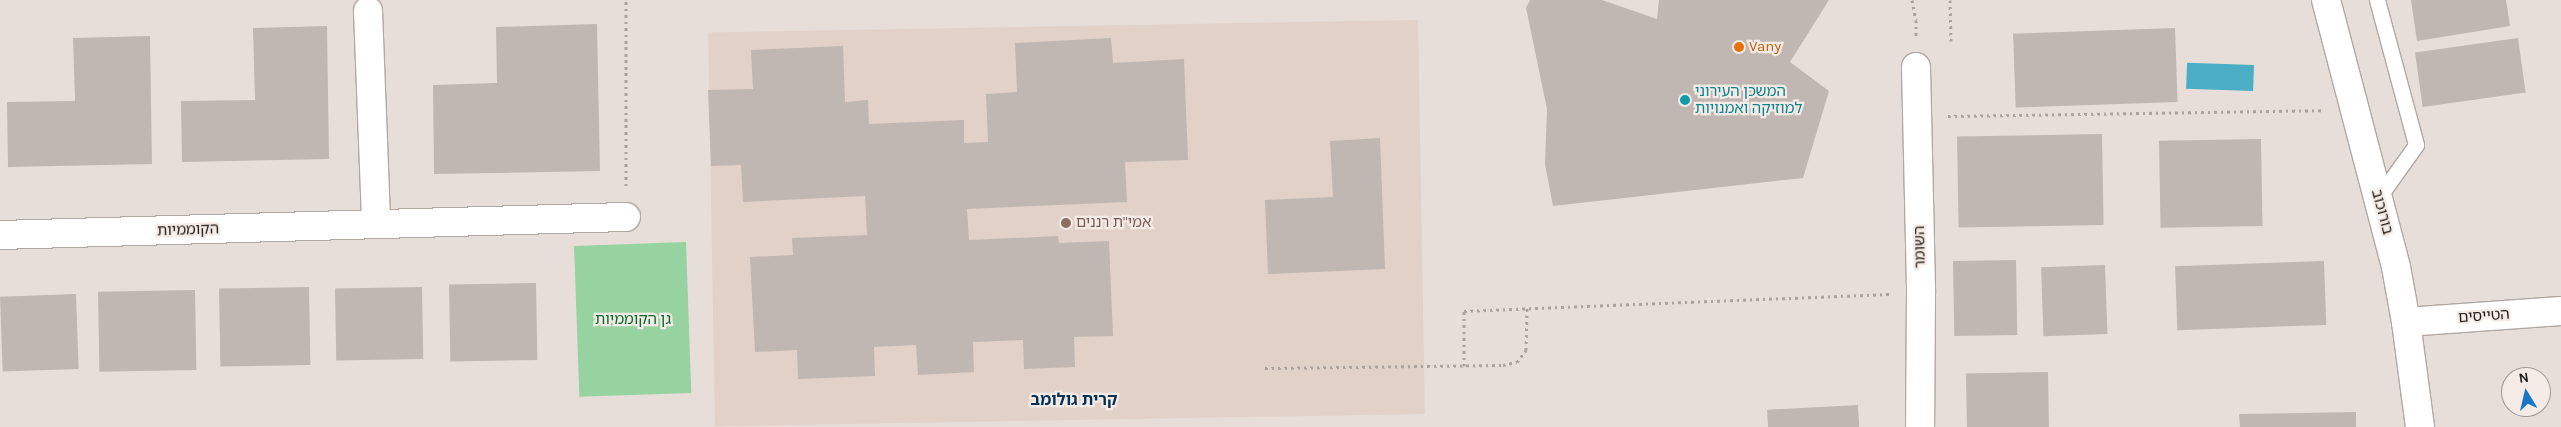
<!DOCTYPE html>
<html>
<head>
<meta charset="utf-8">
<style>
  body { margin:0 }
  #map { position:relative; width:2561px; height:427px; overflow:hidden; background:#e7ded9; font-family:Karla,"Noto Sans Hebrew",sans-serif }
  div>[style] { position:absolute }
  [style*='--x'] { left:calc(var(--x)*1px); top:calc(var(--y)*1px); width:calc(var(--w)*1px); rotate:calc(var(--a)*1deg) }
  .built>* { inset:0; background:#e2d1c8; transform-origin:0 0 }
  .green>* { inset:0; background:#97d3a1; transform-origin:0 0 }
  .water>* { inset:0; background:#4baec5; transform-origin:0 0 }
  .building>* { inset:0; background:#c0b7b2; transform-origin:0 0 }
  .path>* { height:3px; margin-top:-1.5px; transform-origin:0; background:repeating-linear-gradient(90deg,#a9a29e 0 2.5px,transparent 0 6.5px) }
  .roads { filter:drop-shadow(1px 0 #b1a8a4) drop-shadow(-1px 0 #b1a8a4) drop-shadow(0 1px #b1a8a4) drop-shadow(0 -1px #b1a8a4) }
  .lane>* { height:15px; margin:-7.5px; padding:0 7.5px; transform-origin:7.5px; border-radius:7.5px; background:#fff }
  .street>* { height:28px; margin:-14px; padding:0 14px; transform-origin:14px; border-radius:14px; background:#fff }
  .secondary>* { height:28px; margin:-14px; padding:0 14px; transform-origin:14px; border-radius:14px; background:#fff }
  .dots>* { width:14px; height:14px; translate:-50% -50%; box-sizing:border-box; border:2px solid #f5ebe6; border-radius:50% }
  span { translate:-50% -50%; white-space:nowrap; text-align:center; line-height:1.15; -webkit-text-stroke:4.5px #f5ebe6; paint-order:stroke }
  .food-label { font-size:15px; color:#c56008 }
  .left { translate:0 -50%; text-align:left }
  .culture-label { font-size:15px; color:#0d838f }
  .street-label { font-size:15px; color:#1e1b19 }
  .education-label { font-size:15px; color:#785e54 }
  .park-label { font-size:15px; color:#02692b }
  .neighbourhood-label { font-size:16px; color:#043156; font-weight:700 }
  .north { position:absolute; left:2501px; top:367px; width:50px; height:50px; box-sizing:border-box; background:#f5ebe6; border:1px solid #9f9894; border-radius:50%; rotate:351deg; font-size:14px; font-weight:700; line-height:20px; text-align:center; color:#1e1b19 }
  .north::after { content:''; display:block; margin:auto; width:18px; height:22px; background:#1779c5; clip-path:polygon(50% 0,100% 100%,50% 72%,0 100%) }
</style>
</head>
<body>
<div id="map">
  <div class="built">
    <div style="left:1418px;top:20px;width:394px;height:710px;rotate:89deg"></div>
  </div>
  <div class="green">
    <div style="left:686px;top:242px;width:151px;height:112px;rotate:88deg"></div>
  </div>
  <div class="water">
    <div style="left:2254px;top:65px;width:26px;height:67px;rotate:92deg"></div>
  </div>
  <div class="building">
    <div style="clip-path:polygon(1530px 0,1602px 0,1657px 19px,1659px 0,1829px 0,1790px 62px,1829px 91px,1803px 178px,1553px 206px,1545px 164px,1547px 109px,1526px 8px)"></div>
    <div style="clip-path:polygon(2411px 0,2506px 0,2510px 26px,2417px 41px)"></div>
    <div style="clip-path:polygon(597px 24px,600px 171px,434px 174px,433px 85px,497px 83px,496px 27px)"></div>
    <div style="clip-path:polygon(327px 26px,329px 159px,182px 162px,181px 101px,255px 100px,253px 28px)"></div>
    <div style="left:2175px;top:28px;width:74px;height:162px;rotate:88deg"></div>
    <div style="clip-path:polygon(150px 36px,152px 164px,8px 167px,7px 102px,75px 101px,73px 38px)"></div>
    <div style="clip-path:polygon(1111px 38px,1113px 63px,1184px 59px,1188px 160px,1125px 162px,1127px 202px,967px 209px,969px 240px,1058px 236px,1059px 243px,1109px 241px,1113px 336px,1074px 337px,1075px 367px,1024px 369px,1023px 340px,973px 342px,974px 372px,918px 375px,916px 345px,874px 347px,875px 376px,798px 379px,797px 350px,755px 352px,750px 257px,793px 255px,792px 238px,867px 235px,865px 196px,743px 202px,741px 165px,711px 166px,708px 90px,753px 89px,751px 50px,843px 46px,845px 102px,868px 100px,869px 124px,964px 120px,964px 143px,988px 142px,986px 94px,1017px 92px,1015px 43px)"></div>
    <div style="left:2518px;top:38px;width:55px;height:104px;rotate:82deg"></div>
    <div style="left:2102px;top:134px;width:91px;height:145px;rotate:89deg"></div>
    <div style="clip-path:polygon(1380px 138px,1385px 269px,1268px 274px,1265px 200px,1333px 197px,1330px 141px)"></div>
    <div style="left:2261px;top:139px;width:87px;height:102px;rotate:89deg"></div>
    <div style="left:2016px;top:260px;width:75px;height:63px;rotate:89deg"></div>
    <div style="left:2324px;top:261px;width:64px;height:149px;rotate:88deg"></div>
    <div style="left:2105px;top:265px;width:69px;height:64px;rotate:88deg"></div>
    <div style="left:536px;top:283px;width:77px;height:87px;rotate:89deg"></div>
    <div style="left:309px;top:287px;width:78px;height:90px;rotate:89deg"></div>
    <div style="left:422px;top:287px;width:72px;height:87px;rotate:89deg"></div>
    <div style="left:195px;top:290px;width:80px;height:97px;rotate:89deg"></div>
    <div style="left:76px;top:294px;width:75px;height:76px;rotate:88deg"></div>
    <div style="left:2048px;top:372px;width:55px;height:82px;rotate:89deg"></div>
    <div style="left:1858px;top:405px;width:22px;height:91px;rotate:87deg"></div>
    <div style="clip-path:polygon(2356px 412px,2356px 427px,2240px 427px,2239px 414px)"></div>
  </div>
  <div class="path">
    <div style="--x:1912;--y:0;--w:20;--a:79"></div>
    <div style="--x:1916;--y:20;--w:16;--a:90"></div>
    <div style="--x:1950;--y:0;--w:41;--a:88.6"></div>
    <div style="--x:1948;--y:116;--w:374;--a:-0.9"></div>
    <div style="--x:626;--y:186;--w:186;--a:-90"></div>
    <div style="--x:1464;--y:366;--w:55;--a:-90"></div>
    <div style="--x:1464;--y:311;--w:426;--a:-2.3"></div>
    <div style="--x:1265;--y:368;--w:238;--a:-0.7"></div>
    <div style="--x:1503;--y:365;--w:14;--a:-12"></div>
    <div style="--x:1517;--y:362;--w:15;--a:-53"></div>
    <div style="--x:1526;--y:350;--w:42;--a:-88.6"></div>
  </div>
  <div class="roads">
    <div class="lane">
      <div style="--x:2377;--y:0;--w:150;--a:74.9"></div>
      <div style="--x:2416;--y:145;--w:65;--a:125.6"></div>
    </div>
    <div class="street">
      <div style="--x:368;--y:11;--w:213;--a:87.8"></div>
      <div style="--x:1916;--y:67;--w:226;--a:88.7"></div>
      <div style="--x:1921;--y:293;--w:134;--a:90.4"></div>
      <div style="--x:0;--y:235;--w:626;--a:-1.65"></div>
      <div style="--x:2406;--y:322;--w:155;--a:-4.1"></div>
    </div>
    <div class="secondary">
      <div style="--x:2326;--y:0;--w:276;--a:75.3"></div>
      <div style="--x:2396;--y:267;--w:56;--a:79.7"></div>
      <div style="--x:2406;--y:322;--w:106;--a:82.4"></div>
    </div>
  </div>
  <div class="dots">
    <div style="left:1739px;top:47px;background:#e8710a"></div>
    <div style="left:1685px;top:100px;background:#0f9aa8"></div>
    <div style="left:1066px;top:223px;background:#8d6e63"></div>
  </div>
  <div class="food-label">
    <span class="left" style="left:1749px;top:47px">Vany</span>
  </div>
  <div class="culture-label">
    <span class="left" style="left:1695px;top:100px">המשכן העירוני<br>למוזיקה ואמנויות</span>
  </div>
  <div class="street-label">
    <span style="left:2382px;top:212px;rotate:75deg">בורוכוב</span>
    <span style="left:188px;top:230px;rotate:-2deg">הקוממיות</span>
    <span style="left:1920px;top:247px;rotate:-91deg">השומר</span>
    <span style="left:2484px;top:316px;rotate:-4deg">הטייסים</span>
  </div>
  <div class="education-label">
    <span class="left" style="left:1076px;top:223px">אמי"ת רננים</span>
  </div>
  <div class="park-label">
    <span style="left:633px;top:320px">גן הקוממיות</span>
  </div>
  <div class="neighbourhood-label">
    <span style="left:1074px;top:400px">קרית גולומב</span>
  </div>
  <div class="north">N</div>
</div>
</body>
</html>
